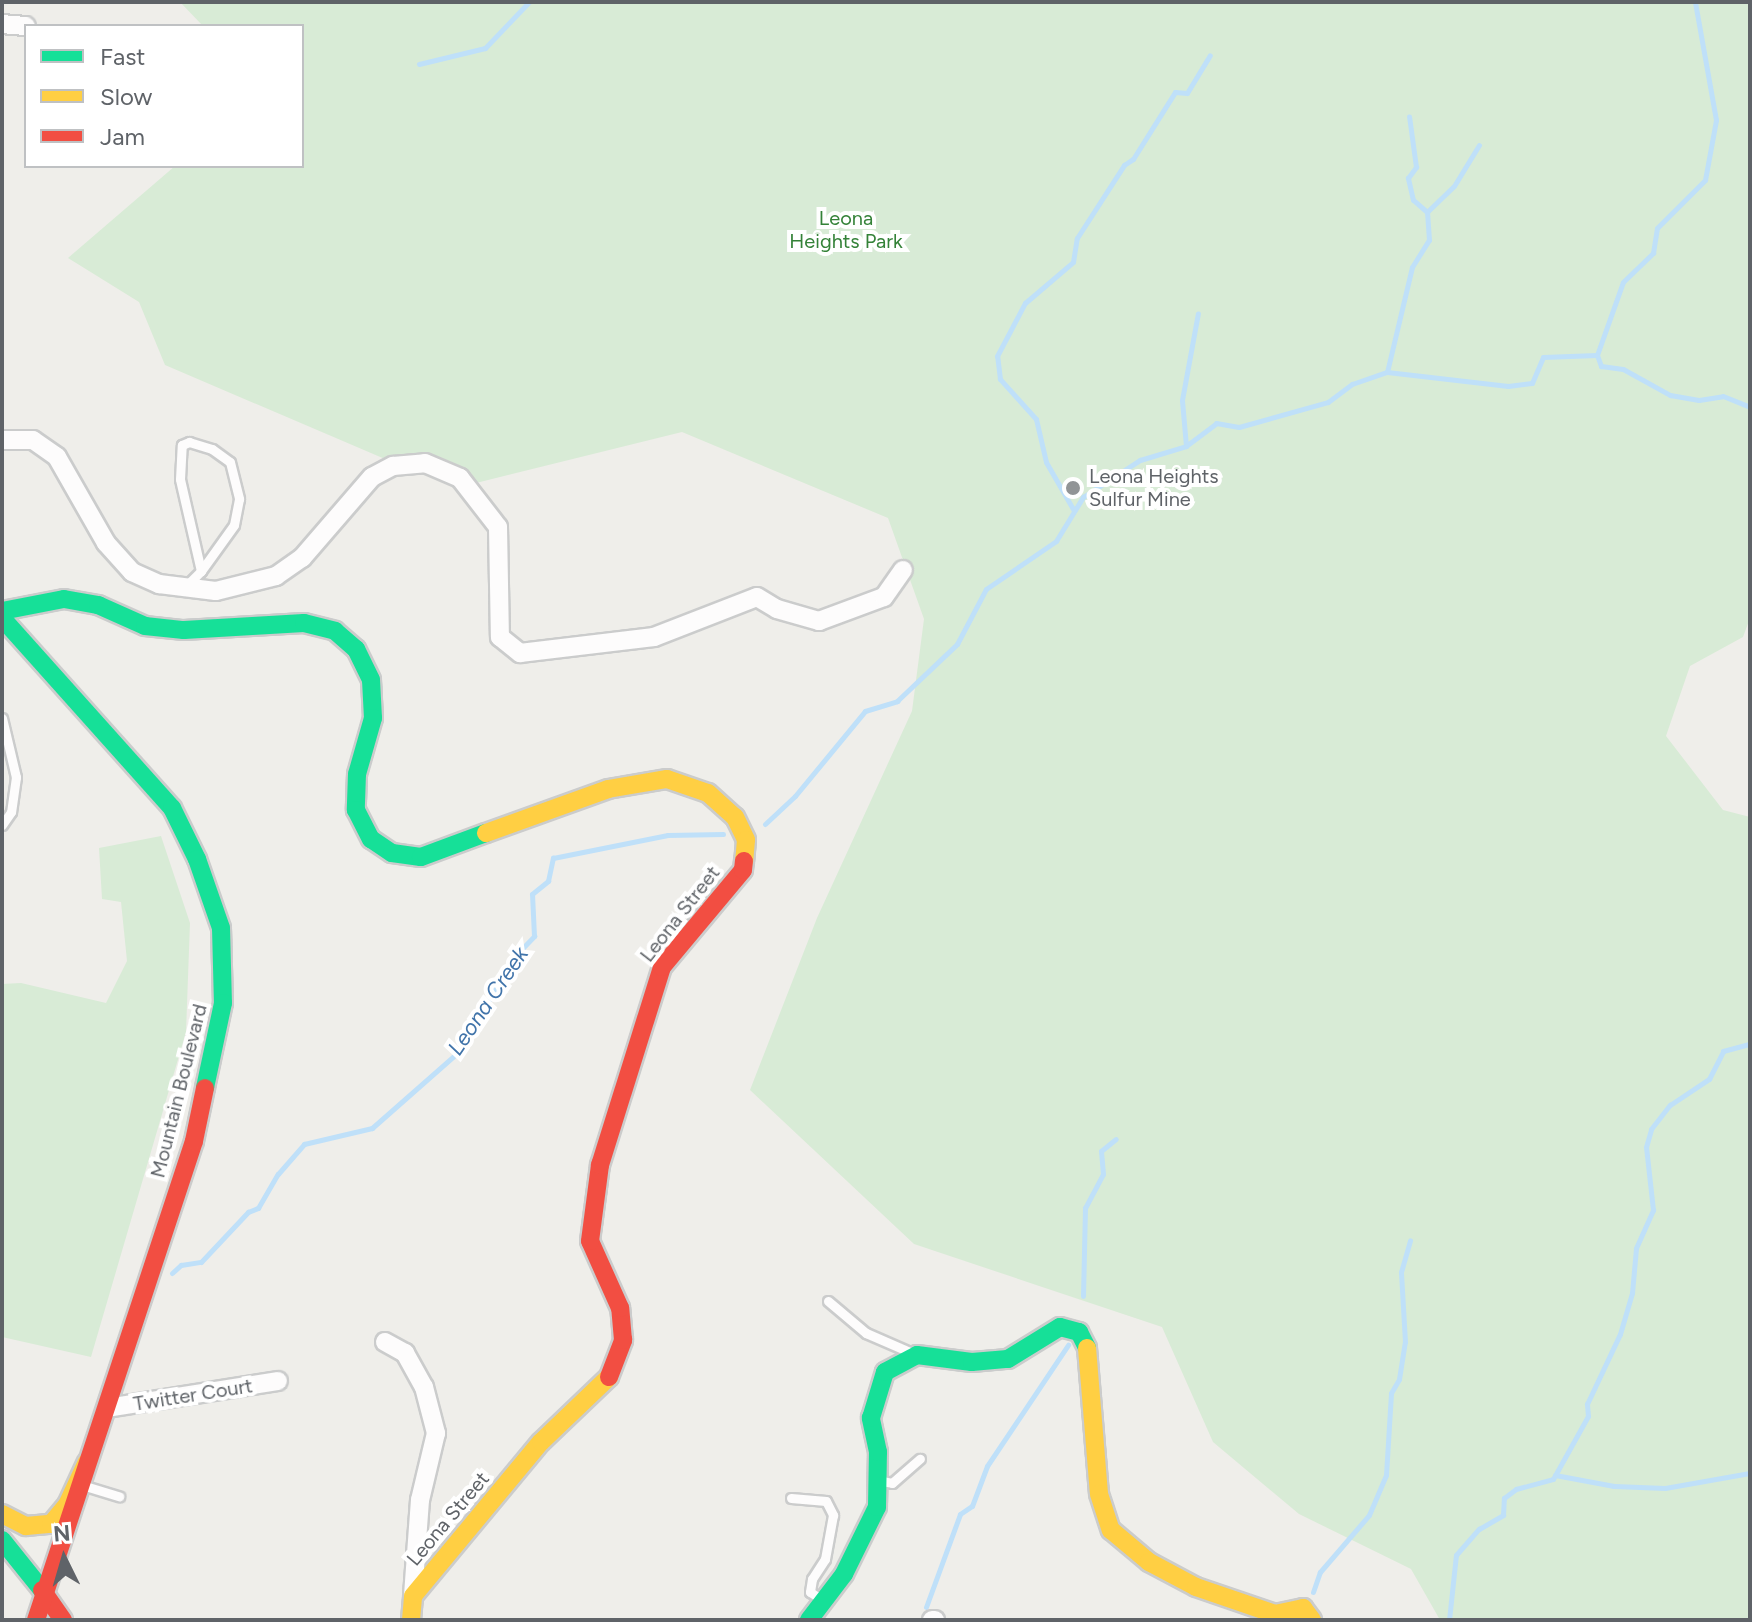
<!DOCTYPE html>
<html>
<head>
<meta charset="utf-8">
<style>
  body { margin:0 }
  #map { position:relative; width:1752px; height:1622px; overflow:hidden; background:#efeeea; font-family:Figtree,sans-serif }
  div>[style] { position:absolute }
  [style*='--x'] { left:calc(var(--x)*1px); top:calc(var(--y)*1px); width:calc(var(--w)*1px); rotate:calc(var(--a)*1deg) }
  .green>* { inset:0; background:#d8ebd6 }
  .stream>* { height:5px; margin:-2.5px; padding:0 2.5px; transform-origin:2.5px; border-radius:2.5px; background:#bfe0f9 }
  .roads { filter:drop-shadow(2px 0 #cbcccc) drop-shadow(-2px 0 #cbcccc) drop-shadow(0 2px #cbcccc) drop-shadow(0 -2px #cbcccc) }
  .lane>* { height:9px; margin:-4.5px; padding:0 4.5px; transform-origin:4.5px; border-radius:4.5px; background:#fdfcfc }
  .street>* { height:18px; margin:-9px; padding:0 9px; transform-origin:9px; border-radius:9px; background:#fdfcfc }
  .fast>* { height:18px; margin:-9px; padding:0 9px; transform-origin:9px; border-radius:9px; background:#16e098 }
  .slow>* { height:18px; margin:-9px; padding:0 9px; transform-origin:9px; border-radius:9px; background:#ffcf43 }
  .jam>* { height:18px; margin:-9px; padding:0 9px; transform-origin:9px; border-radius:9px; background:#f24e42 }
  .dots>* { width:22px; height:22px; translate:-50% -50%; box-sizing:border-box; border:4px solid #fff; border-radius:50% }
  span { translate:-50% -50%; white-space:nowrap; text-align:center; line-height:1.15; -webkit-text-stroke:8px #fff; paint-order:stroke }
  .park-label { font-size:20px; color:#348238 }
  .poi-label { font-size:20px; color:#5f6368 }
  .left { translate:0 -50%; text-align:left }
  .street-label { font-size:20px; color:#5f6368 }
  .water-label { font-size:22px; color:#4174aa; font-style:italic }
  .frame { position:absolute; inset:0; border:4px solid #5f6368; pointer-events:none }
  .legend { position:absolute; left:24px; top:24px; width:280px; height:144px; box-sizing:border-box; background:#fff; border:2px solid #bfc1c3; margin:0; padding:10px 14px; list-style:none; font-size:24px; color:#5f6368 }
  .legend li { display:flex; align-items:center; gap:16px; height:40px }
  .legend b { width:40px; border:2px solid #bfc1c3 }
  .north { position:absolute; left:24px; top:1518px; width:80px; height:80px; -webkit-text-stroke:6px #fff; paint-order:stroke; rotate:355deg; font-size:22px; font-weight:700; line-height:32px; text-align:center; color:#5f6368 }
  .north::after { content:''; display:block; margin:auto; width:28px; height:36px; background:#5f6368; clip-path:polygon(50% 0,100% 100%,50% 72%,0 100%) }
</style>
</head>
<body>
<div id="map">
  <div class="green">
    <div style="clip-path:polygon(180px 2px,1750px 2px,1750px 618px,1743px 637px,1690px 666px,1666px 736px,1723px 810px,1750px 817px,1750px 1620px,1440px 1620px,1411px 1569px,1299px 1514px,1213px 1442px,1162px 1327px,914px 1244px,750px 1090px,817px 918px,912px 711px,924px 619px,888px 518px,682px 432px,468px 485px,399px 465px,165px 365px,139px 302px,68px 258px,175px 166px,302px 166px,302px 26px,203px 26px)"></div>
    <div style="clip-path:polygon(161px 836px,190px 923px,186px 1032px,91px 1357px,2px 1337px,2px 984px,21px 983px,106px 1003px,127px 961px,121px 902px,102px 899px,99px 848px)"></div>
  </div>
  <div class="stream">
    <div style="--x:419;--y:64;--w:68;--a:-13.6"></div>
    <div style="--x:485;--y:48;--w:64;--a:-46.3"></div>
    <div style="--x:1427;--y:212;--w:37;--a:-44"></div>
    <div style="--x:1454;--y:186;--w:48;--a:-58.6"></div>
    <div style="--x:1597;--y:355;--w:77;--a:-70.4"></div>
    <div style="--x:1623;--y:282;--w:42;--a:-44"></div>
    <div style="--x:1653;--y:253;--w:25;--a:-81"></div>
    <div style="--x:1657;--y:228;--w:68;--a:-45"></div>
    <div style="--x:1705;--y:180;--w:61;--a:-79.6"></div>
    <div style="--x:1716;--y:120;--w:120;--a:-100.1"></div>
    <div style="--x:1387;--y:372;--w:108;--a:-76.6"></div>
    <div style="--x:1412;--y:267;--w:32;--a:-58"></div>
    <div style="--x:1429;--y:240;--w:28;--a:-94"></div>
    <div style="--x:1427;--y:212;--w:18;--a:-139"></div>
    <div style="--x:1413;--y:200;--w:23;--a:-103"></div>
    <div style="--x:1408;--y:178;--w:14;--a:-54"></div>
    <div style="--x:1416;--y:167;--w:51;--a:-97.8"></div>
    <div style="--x:1186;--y:446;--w:46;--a:-95"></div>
    <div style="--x:1182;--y:400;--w:88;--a:-79.6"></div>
    <div style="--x:1073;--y:509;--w:54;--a:-119.9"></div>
    <div style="--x:1046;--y:462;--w:44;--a:-103.1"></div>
    <div style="--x:1036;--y:419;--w:54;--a:-132"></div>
    <div style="--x:1000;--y:379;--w:23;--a:-97"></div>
    <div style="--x:997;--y:356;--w:60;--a:-62.2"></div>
    <div style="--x:1025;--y:303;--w:63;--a:-40.5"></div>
    <div style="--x:1073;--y:262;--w:24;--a:-81"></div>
    <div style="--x:1077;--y:238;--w:87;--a:-57.2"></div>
    <div style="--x:1124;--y:165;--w:11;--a:-34"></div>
    <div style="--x:1133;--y:159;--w:79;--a:-57.9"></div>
    <div style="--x:1175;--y:92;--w:12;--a:5"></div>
    <div style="--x:1187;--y:93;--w:44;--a:-58.8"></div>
    <div style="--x:765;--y:824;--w:41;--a:-43"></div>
    <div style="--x:795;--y:796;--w:110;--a:-50.5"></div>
    <div style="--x:865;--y:711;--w:34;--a:-17"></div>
    <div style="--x:897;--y:701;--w:83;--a:-43.5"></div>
    <div style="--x:957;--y:644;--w:62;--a:-62.2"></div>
    <div style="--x:986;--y:589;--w:85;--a:-34.4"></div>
    <div style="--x:1056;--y:541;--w:52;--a:-58.5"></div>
    <div style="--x:1083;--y:497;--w:68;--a:-33"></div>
    <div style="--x:1140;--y:460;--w:48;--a:-16.9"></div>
    <div style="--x:1186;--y:446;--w:38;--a:-37"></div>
    <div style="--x:1216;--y:423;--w:23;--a:10"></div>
    <div style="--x:1239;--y:427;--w:92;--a:-15.7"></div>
    <div style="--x:1328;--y:402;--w:30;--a:-37"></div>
    <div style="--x:1352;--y:384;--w:37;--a:-19"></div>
    <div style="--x:1387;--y:372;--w:122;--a:6.6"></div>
    <div style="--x:1508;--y:386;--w:24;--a:-7"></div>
    <div style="--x:1532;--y:383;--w:28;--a:-67"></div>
    <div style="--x:1543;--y:357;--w:54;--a:-2.1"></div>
    <div style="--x:1597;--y:355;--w:12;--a:70"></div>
    <div style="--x:1601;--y:366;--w:22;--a:8"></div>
    <div style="--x:1623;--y:369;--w:54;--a:29"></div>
    <div style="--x:1670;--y:395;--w:29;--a:10"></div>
    <div style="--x:1699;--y:400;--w:24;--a:-9"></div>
    <div style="--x:1723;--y:396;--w:29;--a:22"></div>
    <div style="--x:172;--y:1273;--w:12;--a:-42"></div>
    <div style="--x:181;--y:1265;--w:20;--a:-9"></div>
    <div style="--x:201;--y:1262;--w:69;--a:-46.8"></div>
    <div style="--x:248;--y:1212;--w:11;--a:-22"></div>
    <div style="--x:258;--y:1208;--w:39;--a:-60"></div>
    <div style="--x:278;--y:1174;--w:40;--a:-49"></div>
    <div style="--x:304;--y:1144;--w:70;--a:-13.2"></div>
    <div style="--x:372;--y:1128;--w:113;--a:-41.4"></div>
    <div style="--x:457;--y:1053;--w:113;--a:-59.1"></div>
    <div style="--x:515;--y:956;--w:28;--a:-46"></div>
    <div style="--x:534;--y:936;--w:42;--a:-92.7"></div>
    <div style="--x:532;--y:894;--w:21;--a:-39"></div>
    <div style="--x:548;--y:881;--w:24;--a:-78"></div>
    <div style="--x:553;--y:858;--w:117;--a:-11.3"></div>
    <div style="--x:668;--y:835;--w:55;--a:-1"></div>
    <div style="--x:1083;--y:1296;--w:88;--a:-88.7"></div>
    <div style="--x:1085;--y:1208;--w:38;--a:-62"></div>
    <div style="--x:1103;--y:1174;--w:23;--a:-95"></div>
    <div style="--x:1101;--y:1151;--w:19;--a:-39"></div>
    <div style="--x:1555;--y:1475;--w:60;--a:10.6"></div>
    <div style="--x:1614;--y:1486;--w:51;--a:2.2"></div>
    <div style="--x:1665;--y:1488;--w:86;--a:-10"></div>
    <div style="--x:1313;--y:1592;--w:21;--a:-71"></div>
    <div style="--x:1320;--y:1572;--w:75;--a:-49.3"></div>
    <div style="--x:1369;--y:1515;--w:43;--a:-67"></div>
    <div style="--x:1386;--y:1475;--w:82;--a:-86.5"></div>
    <div style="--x:1391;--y:1393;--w:16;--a:-60"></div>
    <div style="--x:1399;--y:1379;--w:37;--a:-81"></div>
    <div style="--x:1405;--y:1342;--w:70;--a:-93.3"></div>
    <div style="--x:1401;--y:1272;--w:33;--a:-74"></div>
    <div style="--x:926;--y:1607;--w:99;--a:-69.9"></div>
    <div style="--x:960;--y:1514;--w:14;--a:-34"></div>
    <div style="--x:972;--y:1506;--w:43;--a:-69.4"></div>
    <div style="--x:987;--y:1466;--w:146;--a:-56.2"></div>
    <div style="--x:1449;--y:1620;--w:65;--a:-83.9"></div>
    <div style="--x:1456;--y:1555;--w:35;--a:-49"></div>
    <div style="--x:1479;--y:1529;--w:28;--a:-30"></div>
    <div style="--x:1503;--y:1515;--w:17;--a:-87"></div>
    <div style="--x:1504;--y:1498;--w:15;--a:-37"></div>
    <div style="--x:1516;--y:1489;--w:38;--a:-15"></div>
    <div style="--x:1553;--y:1479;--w:72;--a:-60.9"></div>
    <div style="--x:1588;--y:1416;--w:12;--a:-95"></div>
    <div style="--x:1587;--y:1404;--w:77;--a:-64.8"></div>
    <div style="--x:1620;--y:1334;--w:43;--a:-73.7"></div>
    <div style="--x:1632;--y:1293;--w:45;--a:-84.9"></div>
    <div style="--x:1636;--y:1248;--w:42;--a:-65.9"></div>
    <div style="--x:1653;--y:1210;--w:63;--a:-96.3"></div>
    <div style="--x:1646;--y:1147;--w:19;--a:-74"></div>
    <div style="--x:1651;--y:1129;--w:31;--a:-52"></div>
    <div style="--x:1670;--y:1105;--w:47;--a:-33.7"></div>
    <div style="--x:1709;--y:1079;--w:31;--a:-63"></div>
    <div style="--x:1723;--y:1051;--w:28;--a:-15"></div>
  </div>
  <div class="roads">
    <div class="lane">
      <div style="--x:186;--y:586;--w:21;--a:-45"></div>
      <div style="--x:201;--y:571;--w:94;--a:-102.9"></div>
      <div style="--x:180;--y:479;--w:34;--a:-87"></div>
      <div style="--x:182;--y:445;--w:8;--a:-23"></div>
      <div style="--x:189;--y:442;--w:24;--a:17"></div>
      <div style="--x:212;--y:449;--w:22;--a:36"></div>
      <div style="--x:230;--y:462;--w:38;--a:76"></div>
      <div style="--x:239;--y:499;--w:26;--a:101"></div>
      <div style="--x:234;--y:525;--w:57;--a:125.7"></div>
      <div style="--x:2;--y:718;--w:61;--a:76.7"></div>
      <div style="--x:16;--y:777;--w:35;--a:98"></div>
      <div style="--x:11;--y:812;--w:16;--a:125"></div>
      <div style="--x:828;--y:1301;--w:50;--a:40.1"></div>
      <div style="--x:866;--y:1333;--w:48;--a:23.4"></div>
      <div style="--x:882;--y:1481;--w:10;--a:11"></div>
      <div style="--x:892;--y:1483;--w:37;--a:-41"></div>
      <div style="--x:82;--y:1485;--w:39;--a:17"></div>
      <div style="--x:791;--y:1498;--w:35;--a:5"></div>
      <div style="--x:826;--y:1501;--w:16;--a:63"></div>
      <div style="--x:833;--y:1515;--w:45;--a:100.3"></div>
      <div style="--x:825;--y:1559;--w:24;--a:123"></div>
      <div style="--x:812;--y:1579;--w:13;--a:99"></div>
      <div style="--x:810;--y:1592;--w:13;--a:32"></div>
    </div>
    <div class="street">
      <div style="--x:2;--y:24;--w:24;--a:5"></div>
      <div style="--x:2;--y:440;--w:31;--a:0"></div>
      <div style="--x:33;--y:440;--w:29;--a:35"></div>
      <div style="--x:57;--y:457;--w:99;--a:60.3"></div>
      <div style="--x:106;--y:543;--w:39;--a:48"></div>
      <div style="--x:132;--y:572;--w:30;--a:24"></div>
      <div style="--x:159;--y:584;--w:57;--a:7"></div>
      <div style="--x:216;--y:591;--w:62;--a:-14"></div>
      <div style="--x:276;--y:576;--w:32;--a:-35"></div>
      <div style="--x:302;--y:558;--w:107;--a:-49.2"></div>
      <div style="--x:372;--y:477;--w:24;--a:-28"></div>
      <div style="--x:393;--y:466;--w:32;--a:-5"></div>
      <div style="--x:425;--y:463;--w:38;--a:23"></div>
      <div style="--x:460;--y:478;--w:62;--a:52.2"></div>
      <div style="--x:498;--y:527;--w:110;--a:89"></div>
      <div style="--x:500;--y:637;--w:26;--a:39"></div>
      <div style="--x:520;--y:653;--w:135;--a:-6.8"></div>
      <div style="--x:654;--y:637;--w:110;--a:-21.2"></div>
      <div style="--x:757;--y:597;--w:23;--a:31"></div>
      <div style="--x:777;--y:609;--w:44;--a:15.9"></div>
      <div style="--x:819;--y:621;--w:69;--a:-20.3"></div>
      <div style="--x:884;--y:597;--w:33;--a:-55"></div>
      <div style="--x:385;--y:1342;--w:23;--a:29"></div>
      <div style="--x:405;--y:1353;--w:39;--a:61"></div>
      <div style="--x:424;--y:1387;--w:48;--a:75.4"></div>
      <div style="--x:436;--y:1433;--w:69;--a:103.4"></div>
      <div style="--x:420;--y:1500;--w:96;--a:94.2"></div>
      <div style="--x:107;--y:1408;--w:173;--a:-9"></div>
      <div style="--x:932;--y:1620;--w:3;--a:0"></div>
    </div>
    <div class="fast">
      <div style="--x:2;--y:611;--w:63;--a:-11"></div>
      <div style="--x:64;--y:599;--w:35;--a:10"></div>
      <div style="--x:98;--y:605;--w:51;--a:24.1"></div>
      <div style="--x:145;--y:626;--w:39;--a:6"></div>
      <div style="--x:184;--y:630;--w:120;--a:-3.3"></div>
      <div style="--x:304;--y:623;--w:32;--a:14"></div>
      <div style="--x:335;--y:631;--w:28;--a:41"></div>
      <div style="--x:356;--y:649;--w:34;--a:64"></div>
      <div style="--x:371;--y:680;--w:38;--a:87"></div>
      <div style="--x:373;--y:718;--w:58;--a:105.9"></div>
      <div style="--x:357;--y:774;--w:36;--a:92"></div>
      <div style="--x:356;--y:810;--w:33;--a:63"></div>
      <div style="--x:371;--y:839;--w:25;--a:34"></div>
      <div style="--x:392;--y:853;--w:29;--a:8"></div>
      <div style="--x:421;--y:857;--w:69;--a:-20.3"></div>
      <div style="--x:2;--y:618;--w:255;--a:48.2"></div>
      <div style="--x:172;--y:808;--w:57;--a:63.9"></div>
      <div style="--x:197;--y:859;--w:73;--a:70.8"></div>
      <div style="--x:221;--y:928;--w:75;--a:88.5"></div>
      <div style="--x:223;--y:1003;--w:87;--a:102"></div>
      <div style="--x:2;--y:1540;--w:64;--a:51.3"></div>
      <div style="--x:809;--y:1620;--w:58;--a:-52.7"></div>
      <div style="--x:844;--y:1574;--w:75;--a:-63.8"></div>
      <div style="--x:877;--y:1507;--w:55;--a:-89"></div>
      <div style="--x:878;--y:1452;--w:35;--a:-102"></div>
      <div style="--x:871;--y:1418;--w:48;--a:-73.1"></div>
      <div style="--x:885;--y:1372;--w:36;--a:-28"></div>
      <div style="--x:917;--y:1355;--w:55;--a:7.3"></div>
      <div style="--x:972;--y:1362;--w:36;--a:-5"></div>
      <div style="--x:1008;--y:1359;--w:61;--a:-31.6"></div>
      <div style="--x:1060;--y:1327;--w:20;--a:15"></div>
      <div style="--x:1079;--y:1332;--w:18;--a:63"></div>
    </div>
    <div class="slow">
      <div style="--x:486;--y:833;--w:130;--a:-19.8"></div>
      <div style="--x:608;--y:789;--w:60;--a:-9.6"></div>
      <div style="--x:667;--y:779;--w:43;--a:18.9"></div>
      <div style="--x:708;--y:793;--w:36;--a:42"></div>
      <div style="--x:735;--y:817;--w:25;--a:64"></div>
      <div style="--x:746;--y:840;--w:21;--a:95"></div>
      <div style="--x:1087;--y:1348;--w:146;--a:85.3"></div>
      <div style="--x:1099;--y:1494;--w:38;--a:72"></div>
      <div style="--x:1111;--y:1530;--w:50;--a:40.1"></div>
      <div style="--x:1149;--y:1562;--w:53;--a:28"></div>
      <div style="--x:1196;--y:1587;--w:83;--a:18.9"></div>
      <div style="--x:1275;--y:1614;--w:29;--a:-12"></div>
      <div style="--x:1303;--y:1608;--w:15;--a:53"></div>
      <div style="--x:2;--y:1514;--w:27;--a:27"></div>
      <div style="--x:26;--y:1526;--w:25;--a:-5"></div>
      <div style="--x:51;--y:1524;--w:25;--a:-50"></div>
      <div style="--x:67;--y:1505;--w:47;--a:-65.1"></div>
      <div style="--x:411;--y:1620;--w:24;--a:-85"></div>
      <div style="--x:413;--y:1596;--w:200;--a:-50.3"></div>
      <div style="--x:541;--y:1442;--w:94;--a:-43.7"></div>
    </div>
    <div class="jam">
      <div style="--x:609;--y:1377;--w:40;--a:-69"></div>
      <div style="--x:623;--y:1340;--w:32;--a:-95"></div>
      <div style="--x:620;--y:1308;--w:73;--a:-114.1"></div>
      <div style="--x:590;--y:1241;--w:77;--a:-82.5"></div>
      <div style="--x:600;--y:1165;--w:207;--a:-72.6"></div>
      <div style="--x:662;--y:967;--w:126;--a:-50.1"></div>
      <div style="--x:743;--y:870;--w:9;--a:-84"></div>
      <div style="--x:42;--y:1590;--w:37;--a:55"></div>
      <div style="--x:36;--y:1620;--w:504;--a:-71.74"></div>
      <div style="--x:194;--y:1141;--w:54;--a:-78.3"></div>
    </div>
  </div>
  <div class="dots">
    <div style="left:1073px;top:488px;background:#919496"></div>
  </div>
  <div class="park-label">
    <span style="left:846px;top:230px">Leona<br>Heights Park</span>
  </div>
  <div class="poi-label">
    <span class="left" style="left:1089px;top:488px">Leona Heights<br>Sulfur Mine</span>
  </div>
  <div class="street-label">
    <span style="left:680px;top:914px;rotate:-52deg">Leona Street</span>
    <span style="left:179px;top:1091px;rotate:-76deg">Mountain Boulevard</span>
    <span style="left:193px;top:1395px;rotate:-9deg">Twitter Court</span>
    <span style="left:448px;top:1519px;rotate:-50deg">Leona Street</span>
  </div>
  <div class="water-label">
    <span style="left:488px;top:1001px;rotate:-56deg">Leona Creek</span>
  </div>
  <div class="frame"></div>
  <ul class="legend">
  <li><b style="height:10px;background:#16e098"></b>Fast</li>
  <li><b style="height:10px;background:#ffcf43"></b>Slow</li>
  <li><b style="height:10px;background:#f24e42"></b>Jam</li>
  </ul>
  <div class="north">N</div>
</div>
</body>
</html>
